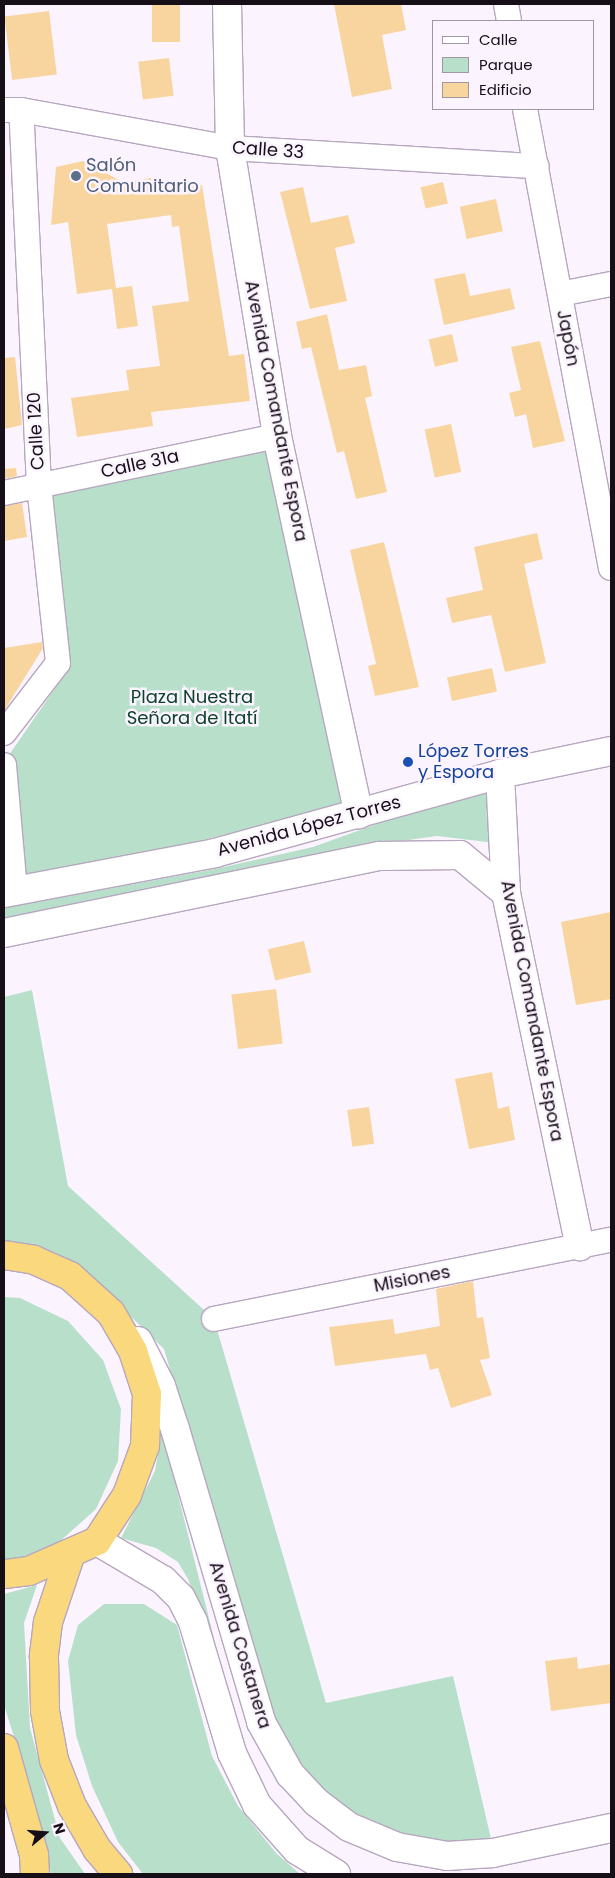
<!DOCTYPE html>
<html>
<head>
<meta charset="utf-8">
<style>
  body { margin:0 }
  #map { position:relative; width:615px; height:1878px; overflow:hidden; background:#fbf4ff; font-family:Poppins,sans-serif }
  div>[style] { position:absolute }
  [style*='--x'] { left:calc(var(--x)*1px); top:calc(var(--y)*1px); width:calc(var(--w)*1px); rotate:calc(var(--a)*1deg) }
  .green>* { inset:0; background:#b7dfca }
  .building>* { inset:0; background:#f8d49f; transform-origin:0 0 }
  .roads { filter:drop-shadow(1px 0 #b7a6bf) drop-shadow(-1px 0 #b7a6bf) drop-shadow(0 1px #b7a6bf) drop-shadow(0 -1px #b7a6bf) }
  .minor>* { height:24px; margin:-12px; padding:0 12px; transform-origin:12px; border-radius:12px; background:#fff }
  .tertiary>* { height:28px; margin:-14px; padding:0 14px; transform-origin:14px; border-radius:14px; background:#fff }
  .secondary>* { height:28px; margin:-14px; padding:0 14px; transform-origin:14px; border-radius:14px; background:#fff }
  .trunk>* { height:28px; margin:-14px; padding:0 14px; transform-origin:14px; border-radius:14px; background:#fad87e }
  .dots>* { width:14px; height:14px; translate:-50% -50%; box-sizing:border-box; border:2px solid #fbf4ff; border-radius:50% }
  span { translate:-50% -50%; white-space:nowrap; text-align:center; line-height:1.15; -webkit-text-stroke:5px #fbf4ff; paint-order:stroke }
  .street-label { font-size:18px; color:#160f18 }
  .service-label { font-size:18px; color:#4e5e75 }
  .left { translate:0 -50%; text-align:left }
  .park-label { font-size:18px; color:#0c412c }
  .transit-label { font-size:18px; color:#164399 }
  .frame { position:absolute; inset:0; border:5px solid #160f18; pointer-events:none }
  .legend { position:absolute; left:432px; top:20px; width:162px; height:90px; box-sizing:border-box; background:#fbf4ff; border:1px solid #9f98a3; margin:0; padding:6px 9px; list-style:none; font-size:15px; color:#160f18 }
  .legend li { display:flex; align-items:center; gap:10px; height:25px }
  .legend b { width:25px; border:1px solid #9f98a3 }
  .north { position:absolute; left:20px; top:1808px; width:50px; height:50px; -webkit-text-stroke:4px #fbf4ff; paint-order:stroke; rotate:72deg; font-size:14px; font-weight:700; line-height:20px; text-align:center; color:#160f18 }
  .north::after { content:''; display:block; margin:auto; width:18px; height:22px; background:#160f18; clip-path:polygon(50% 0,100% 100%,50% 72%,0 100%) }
</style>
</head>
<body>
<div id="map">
  <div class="green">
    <div style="clip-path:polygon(269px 446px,346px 805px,27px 883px,9px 755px,69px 668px,50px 492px)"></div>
    <div style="clip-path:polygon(493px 782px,486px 798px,487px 820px,495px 843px,437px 836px,401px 841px,4px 919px,4px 908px,215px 869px,313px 847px)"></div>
    <div style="clip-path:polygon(32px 990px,68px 1186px,214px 1319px,326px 1703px,453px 1676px,492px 1843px,444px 1846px,388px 1837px,339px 1814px,301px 1774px,274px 1725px,164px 1349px,83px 1270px,4px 1250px,4px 997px)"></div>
    <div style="clip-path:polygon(4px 1297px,20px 1298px,68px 1321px,103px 1360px,121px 1409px,118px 1461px,96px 1509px,57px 1544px,8px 1562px,4px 1561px)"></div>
    <div style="clip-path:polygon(162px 1431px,218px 1654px,188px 1579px,178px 1562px,156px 1548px,121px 1538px,155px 1471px)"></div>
    <div style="clip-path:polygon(37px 1585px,24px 1623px,30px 1728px,60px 1838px,85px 1874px,51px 1874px,38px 1813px,4px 1705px,4px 1594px)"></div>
    <div style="clip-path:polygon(104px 1604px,144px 1604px,177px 1625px,212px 1756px,238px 1806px,276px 1853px,300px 1874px,143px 1874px,118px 1842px,92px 1786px,76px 1735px,68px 1661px,78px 1625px)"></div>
  </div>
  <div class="building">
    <div style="left:152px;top:4px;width:28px;height:38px"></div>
    <div style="clip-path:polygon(334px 4px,401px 4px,406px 30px,382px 35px,392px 89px,352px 97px)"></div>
    <div style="left:49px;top:11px;width:64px;height:45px;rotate:83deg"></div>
    <div style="left:169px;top:58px;width:38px;height:31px;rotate:83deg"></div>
    <div style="clip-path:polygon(83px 161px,123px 182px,151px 178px,153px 192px,202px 185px,229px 356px,244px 354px,250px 401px,151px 412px,153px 426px,77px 437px,71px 398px,129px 390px,126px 370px,160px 366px,152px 306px,189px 301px,179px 226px,172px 227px,171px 215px,107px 224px,116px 288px,132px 286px,138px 326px,117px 329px,112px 289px,77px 294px,68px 222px,51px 225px,56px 167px)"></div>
    <div style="left:443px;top:182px;width:22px;height:23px;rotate:77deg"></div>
    <div style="clip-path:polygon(303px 187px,311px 223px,348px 215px,355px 243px,335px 248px,347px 301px,310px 309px,280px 192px)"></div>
    <div style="left:496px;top:199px;width:33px;height:37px;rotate:78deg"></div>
    <div style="clip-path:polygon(465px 273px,470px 296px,510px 288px,515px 309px,444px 325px,434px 279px)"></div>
    <div style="clip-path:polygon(327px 314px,339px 370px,366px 365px,372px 396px,365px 398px,387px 492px,356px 499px,344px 451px,337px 453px,311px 347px,302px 349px,296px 322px)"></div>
    <div style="left:452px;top:334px;width:28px;height:24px;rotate:77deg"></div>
    <div style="clip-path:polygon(540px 341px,565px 441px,533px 448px,526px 414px,515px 417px,509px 393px,521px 390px,511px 347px)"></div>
    <div style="clip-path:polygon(15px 357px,22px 425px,4px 429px,4px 358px)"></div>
    <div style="left:451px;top:424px;width:49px;height:27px;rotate:78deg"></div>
    <div style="clip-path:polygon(16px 468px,17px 476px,4px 479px,4px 469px)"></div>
    <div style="clip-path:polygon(22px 503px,27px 537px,4px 541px,4px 506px)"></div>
    <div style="clip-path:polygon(537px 533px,543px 559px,524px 564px,546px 663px,505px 672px,491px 615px,452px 623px,446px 598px,483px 590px,474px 547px)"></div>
    <div style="clip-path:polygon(384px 542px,419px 687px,375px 696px,368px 666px,376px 664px,350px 550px)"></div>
    <div style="clip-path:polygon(42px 642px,43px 648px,4px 711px,4px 648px)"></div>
    <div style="left:492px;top:668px;width:24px;height:46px;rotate:78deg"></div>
    <div style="clip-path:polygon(611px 912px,611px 999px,576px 1005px,561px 922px)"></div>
    <div style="left:304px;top:941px;width:32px;height:37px;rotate:77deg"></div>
    <div style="left:276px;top:989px;width:55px;height:45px;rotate:83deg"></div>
    <div style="clip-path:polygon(492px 1072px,498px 1109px,509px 1106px,515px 1140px,469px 1149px,455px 1079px)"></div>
    <div style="left:369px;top:1107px;width:37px;height:22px;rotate:82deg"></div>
    <div style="clip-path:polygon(473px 1281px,477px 1318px,483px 1317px,490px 1358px,480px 1360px,492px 1395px,451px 1408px,438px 1368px,430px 1370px,426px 1354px,335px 1366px,329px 1327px,393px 1319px,395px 1334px,440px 1326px,436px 1289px)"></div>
    <div style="clip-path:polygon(577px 1657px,578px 1669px,611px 1664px,611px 1703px,551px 1711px,545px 1661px)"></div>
  </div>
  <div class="roads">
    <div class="minor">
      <div style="--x:506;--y:4;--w:17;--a:80"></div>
      <div style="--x:525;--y:109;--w:467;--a:79.4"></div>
      <div style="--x:4;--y:110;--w:17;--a:0"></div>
      <div style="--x:21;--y:110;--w:212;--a:10.3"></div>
      <div style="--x:230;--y:148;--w:307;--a:3.4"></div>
      <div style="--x:560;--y:294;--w:52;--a:-11.1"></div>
      <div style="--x:4;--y:493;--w:279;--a:-11.8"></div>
      <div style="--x:4;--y:733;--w:88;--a:-52.4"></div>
      <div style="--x:58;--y:663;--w:178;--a:-96.1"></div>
      <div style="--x:39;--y:486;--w:376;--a:-92.7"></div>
      <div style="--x:4;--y:765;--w:125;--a:85"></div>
      <div style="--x:214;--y:1319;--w:405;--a:-11.3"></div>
    </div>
    <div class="tertiary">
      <div style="--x:227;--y:4;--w:144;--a:88.8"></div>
      <div style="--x:230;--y:148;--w:292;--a:80.7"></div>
      <div style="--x:277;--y:436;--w:387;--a:77.8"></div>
    </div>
    <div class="secondary">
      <div style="--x:500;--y:774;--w:119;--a:87.1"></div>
      <div style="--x:506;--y:893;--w:361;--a:78.2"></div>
      <div style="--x:4;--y:893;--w:215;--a:-10.7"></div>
      <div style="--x:215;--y:853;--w:296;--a:-15.5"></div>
      <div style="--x:500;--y:774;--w:113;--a:-11.7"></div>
      <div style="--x:4;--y:933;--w:384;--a:-11.6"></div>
      <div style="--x:380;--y:856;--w:80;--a:-0.7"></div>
      <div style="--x:460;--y:855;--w:60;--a:39.6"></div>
      <div style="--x:138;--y:1341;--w:51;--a:62.9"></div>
      <div style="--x:161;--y:1386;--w:45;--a:72"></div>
      <div style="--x:175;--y:1429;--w:305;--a:73.6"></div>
      <div style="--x:261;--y:1722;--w:60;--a:60.9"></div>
      <div style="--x:290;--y:1774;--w:38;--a:47"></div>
      <div style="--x:316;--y:1802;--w:41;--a:37.1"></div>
      <div style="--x:349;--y:1827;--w:52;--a:22.6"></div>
      <div style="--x:397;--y:1847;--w:51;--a:10.2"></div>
      <div style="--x:447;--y:1856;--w:46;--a:-3.7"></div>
      <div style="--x:493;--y:1853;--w:121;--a:-12"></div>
      <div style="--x:97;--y:1541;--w:77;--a:30.6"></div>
      <div style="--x:163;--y:1580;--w:25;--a:45"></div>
      <div style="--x:181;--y:1598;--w:27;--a:63"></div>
      <div style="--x:193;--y:1622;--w:137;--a:73.4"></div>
      <div style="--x:232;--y:1753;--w:58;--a:64.3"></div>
      <div style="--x:257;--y:1805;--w:60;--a:48.4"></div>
      <div style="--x:297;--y:1850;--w:46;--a:31.6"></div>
    </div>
    <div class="trunk">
      <div style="--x:4;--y:1255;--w:30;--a:9"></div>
      <div style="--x:34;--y:1260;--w:39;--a:24"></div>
      <div style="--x:70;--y:1276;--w:55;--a:42.1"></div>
      <div style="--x:111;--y:1313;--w:44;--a:59.9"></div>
      <div style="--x:133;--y:1351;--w:45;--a:72"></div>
      <div style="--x:147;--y:1394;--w:52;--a:92.2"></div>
      <div style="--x:145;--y:1446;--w:52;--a:110.2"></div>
      <div style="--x:127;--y:1495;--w:55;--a:123.1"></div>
      <div style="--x:97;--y:1541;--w:74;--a:156.2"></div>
      <div style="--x:29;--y:1571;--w:25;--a:173"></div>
      <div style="--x:70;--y:1556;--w:70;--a:108.4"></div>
      <div style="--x:48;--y:1622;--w:35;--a:97"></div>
      <div style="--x:44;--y:1657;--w:54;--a:88.9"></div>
      <div style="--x:45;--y:1711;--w:50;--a:79.6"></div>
      <div style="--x:54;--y:1760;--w:49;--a:68.6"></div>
      <div style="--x:72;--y:1806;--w:50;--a:59.8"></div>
      <div style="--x:97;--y:1849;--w:33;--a:50"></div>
      <div style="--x:4;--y:1748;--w:111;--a:74.3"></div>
      <div style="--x:34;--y:1855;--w:19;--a:87"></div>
    </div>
  </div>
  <div class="dots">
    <div style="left:76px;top:176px;background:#5c6f8a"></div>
    <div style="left:408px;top:762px;background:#1a4fb4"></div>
  </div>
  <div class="street-label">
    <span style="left:268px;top:150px;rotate:4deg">Calle 33</span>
    <span style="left:568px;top:338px;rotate:79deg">Japón</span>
    <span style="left:276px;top:411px;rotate:79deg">Avenida Comandante Espora</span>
    <span style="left:36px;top:431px;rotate:-93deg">Calle 120</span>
    <span style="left:140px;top:464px;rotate:-12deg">Calle 31a</span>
    <span style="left:309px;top:826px;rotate:-15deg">Avenida López Torres</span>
    <span style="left:532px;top:1011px;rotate:79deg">Avenida Comandante Espora</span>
    <span style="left:412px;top:1279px;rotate:-11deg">Misiones</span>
    <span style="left:240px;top:1645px;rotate:73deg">Avenida Costanera</span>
  </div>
  <div class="service-label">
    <span class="left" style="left:86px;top:176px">Salón<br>Comunitario</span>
  </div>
  <div class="park-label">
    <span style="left:192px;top:708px">Plaza Nuestra<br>Señora de Itatí</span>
  </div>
  <div class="transit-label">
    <span class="left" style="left:418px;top:762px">López Torres<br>y Espora</span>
  </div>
  <div class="frame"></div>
  <ul class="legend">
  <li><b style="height:6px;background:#fff"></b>Calle</li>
  <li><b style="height:14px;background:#b7dfca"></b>Parque</li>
  <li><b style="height:14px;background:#f8d49f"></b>Edificio</li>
  </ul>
  <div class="north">N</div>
</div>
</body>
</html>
